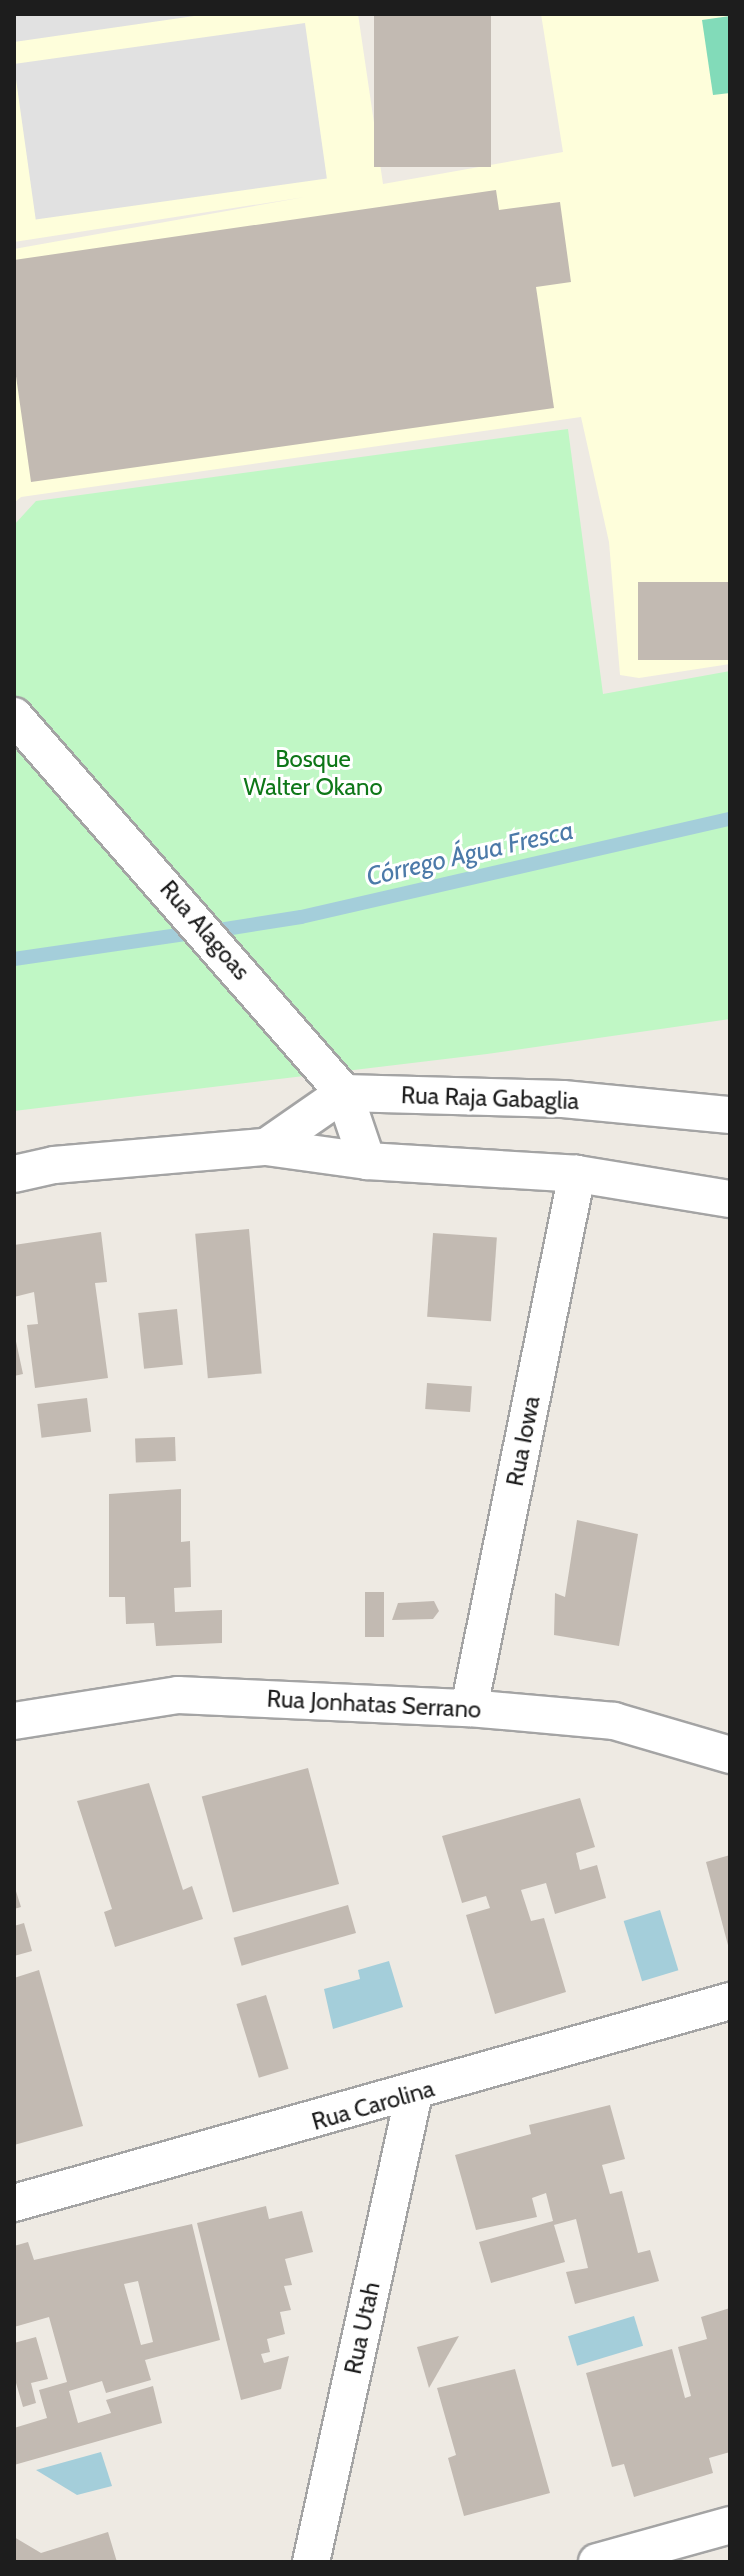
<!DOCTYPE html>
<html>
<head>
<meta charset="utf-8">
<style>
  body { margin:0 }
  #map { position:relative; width:744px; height:2576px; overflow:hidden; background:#eeeae3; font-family:Cabin,sans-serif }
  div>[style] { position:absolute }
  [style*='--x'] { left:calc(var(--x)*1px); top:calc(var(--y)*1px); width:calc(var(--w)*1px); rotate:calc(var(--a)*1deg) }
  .education>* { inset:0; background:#fefedb }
  .park>* { inset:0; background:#c0f7c5 }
  .pitch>* { inset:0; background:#82dbb9 }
  .parking>* { inset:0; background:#e1e1e1; transform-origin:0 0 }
  .water>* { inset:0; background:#a4ceda; transform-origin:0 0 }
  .stream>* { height:14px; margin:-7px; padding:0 7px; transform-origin:7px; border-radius:7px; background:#a4ceda }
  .building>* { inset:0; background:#c2bab2; transform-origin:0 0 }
  .roads { filter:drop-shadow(2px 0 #a4a4a4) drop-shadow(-2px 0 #a4a4a4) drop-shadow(0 2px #a4a4a4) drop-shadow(0 -2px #a4a4a4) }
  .street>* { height:36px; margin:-18px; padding:0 18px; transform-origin:18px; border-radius:18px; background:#fff }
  span { translate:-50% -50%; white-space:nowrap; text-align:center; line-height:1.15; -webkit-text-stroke:6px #fff; paint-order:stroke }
  .park-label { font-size:24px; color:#0e7718 }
  .street-label { font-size:24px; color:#1d1d1d }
  .water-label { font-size:26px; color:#4c7aa9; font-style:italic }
  .frame { position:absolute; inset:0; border:16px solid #1d1d1d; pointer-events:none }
</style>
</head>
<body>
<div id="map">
  <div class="education">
    <div style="clip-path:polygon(14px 14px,358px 14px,383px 184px,563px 152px,541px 14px,730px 14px,730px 664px,639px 678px,620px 675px,609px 542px,581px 417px,21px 497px,14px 503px,14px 249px,305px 197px,14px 242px)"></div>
  </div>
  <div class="park">
    <div style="clip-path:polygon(568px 429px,603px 694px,730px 671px,730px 1019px,487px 1054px,14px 1111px,14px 525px,36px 501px)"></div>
  </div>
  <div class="pitch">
    <div style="clip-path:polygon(730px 16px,730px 93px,713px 95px,702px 20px)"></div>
  </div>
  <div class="parking">
    <div style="clip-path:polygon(14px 14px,208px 14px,14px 42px)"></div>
    <div style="left:305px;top:23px;width:157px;height:294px;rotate:82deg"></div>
  </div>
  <div class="water">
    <div style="left:660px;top:1910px;width:63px;height:38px;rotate:73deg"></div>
    <div style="clip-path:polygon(389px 1961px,403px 2007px,333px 2029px,324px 1989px,360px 1979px,358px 1970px)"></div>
    <div style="left:634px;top:2316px;width:31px;height:69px;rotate:73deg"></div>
    <div style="clip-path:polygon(101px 2452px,112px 2486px,77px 2495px,36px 2470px)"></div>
  </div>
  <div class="stream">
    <div style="--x:219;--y:930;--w:83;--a:-9"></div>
    <div style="--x:301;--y:917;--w:440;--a:-12.9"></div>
    <div style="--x:14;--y:959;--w:180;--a:-8.3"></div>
  </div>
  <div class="building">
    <div style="left:374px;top:14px;width:117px;height:153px"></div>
    <div style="clip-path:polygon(496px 190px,499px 210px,560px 202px,571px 282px,536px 287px,554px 408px,31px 482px,14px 362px,14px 260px)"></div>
    <div style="left:730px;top:582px;width:78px;height:92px;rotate:90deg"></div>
    <div style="left:249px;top:1229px;width:145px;height:54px;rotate:85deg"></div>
    <div style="clip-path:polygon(101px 1232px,107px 1282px,95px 1283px,108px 1378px,35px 1388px,27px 1325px,38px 1324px,34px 1292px,14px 1297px,14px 1245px)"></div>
    <div style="left:433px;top:1233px;width:64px;height:84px;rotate:4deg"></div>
    <div style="left:177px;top:1309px;width:56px;height:39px;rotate:84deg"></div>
    <div style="clip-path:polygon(14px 1332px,23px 1374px,14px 1376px)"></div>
    <div style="left:427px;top:1383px;width:45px;height:26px;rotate:4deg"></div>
    <div style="left:87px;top:1398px;width:34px;height:50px;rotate:83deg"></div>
    <div style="left:175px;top:1437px;width:24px;height:40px;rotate:88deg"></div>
    <div style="clip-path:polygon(181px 1489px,181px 1542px,190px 1541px,191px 1587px,174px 1588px,175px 1612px,222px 1610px,222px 1643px,156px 1646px,154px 1623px,126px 1624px,125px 1597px,109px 1597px,109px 1494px)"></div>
    <div style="clip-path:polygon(577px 1520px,638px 1534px,619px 1646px,554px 1635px,555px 1593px,565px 1597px)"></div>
    <div style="left:365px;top:1592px;width:19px;height:45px"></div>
    <div style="clip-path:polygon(434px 1601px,439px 1611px,433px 1619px,392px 1620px,398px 1603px)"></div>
    <div style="left:308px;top:1768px;width:120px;height:110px;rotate:75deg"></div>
    <div style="clip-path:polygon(149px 1783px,183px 1890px,192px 1886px,203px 1919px,115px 1947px,104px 1912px,112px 1909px,77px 1801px)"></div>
    <div style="clip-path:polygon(580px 1798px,595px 1847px,576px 1853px,580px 1870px,597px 1865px,606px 1898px,555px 1914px,546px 1883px,521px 1890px,531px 1921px,544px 1918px,566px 1992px,495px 2014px,466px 1915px,490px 1908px,486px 1896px,462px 1903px,442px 1836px)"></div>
    <div style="clip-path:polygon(730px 1855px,730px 1949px,729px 1949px,706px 1862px)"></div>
    <div style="clip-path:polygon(14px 1885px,21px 1907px,14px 1909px)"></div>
    <div style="left:348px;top:1905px;width:29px;height:119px;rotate:74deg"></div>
    <div style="clip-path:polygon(24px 1923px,32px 1951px,14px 1956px,14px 1926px)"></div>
    <div style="clip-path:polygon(39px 1970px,83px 2126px,14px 2145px,14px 1978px)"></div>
    <div style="left:266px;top:1995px;width:77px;height:31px;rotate:73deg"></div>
    <div style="clip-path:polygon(610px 2105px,625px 2159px,602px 2165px,610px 2194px,622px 2191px,638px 2253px,650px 2250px,659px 2281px,575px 2304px,566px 2272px,588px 2268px,576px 2219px,554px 2225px,565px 2262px,491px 2283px,479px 2242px,553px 2221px,546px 2193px,532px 2198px,537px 2217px,476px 2230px,455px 2155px,531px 2134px,529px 2125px)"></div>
    <div style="clip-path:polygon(266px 2206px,269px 2219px,302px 2211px,313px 2252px,285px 2259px,292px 2285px,284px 2286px,291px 2310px,280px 2312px,285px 2334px,267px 2339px,270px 2352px,261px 2354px,264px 2363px,289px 2356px,281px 2389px,241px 2400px,197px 2223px)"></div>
    <div style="clip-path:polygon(evenodd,192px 2224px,220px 2340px,145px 2360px,151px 2380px,106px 2393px,102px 2381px,69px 2391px,78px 2423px,111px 2413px,106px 2400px,153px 2386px,162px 2423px,14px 2465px,14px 2428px,47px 2418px,39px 2390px,67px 2382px,49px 2317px,14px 2327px,14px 2246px,28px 2242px,34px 2260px,192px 2224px,138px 2281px,153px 2342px,141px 2345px,124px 2284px,138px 2281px)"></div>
    <div style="clip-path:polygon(730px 2308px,730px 2452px,709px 2458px,713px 2473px,634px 2497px,624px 2464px,612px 2467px,586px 2373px,672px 2349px,685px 2398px,691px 2396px,678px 2347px,707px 2339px,701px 2317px)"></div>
    <div style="clip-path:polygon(459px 2336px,429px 2388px,417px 2347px)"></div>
    <div style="clip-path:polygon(36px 2337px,48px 2379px,31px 2383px,36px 2403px,23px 2407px,14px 2376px,14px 2343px)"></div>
    <div style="clip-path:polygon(515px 2369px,550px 2493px,464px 2516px,448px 2458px,456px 2455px,437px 2388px)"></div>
    <div style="clip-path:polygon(108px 2532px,117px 2562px,14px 2562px,14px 2537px,41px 2553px)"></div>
  </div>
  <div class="roads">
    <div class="street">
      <div style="--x:14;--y:716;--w:501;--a:48.8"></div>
      <div style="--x:344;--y:1093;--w:72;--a:71.3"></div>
      <div style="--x:266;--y:1147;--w:95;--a:-34.7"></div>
      <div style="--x:344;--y:1093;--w:219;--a:1.6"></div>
      <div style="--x:563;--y:1099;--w:168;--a:5.5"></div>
      <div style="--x:14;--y:1174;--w:41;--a:-12.7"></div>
      <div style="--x:54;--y:1165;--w:213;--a:-4.9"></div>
      <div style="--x:266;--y:1147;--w:102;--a:7.9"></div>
      <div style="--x:367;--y:1161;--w:210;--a:3.5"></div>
      <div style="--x:577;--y:1174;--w:155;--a:9.3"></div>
      <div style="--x:469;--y:1708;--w:545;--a:-78.57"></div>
      <div style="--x:14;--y:1721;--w:166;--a:-9"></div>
      <div style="--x:178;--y:1695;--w:291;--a:2.6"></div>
      <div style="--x:469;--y:1708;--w:146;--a:5.1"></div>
      <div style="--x:614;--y:1721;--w:121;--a:16.3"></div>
      <div style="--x:14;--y:2203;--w:744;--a:-15.75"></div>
      <div style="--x:311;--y:2562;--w:479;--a:-77.6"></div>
      <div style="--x:597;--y:2562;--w:138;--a:-15.5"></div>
    </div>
  </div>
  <div class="park-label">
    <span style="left:313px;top:773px">Bosque<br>Walter Okano</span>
  </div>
  <div class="street-label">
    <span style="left:205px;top:930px;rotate:49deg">Rua Alagoas</span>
    <span style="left:490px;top:1098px;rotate:2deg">Rua Raja Gabaglia</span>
    <span style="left:523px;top:1441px;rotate:-79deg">Rua Iowa</span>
    <span style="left:374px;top:1704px;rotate:3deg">Rua Jonhatas Serrano</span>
    <span style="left:373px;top:2105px;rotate:-16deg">Rua Carolina</span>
    <span style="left:362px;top:2328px;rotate:-78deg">Rua Utah</span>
  </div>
  <div class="water-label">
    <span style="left:470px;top:854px;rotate:-13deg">Córrego Água Fresca</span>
  </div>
  <div class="frame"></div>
</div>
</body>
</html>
